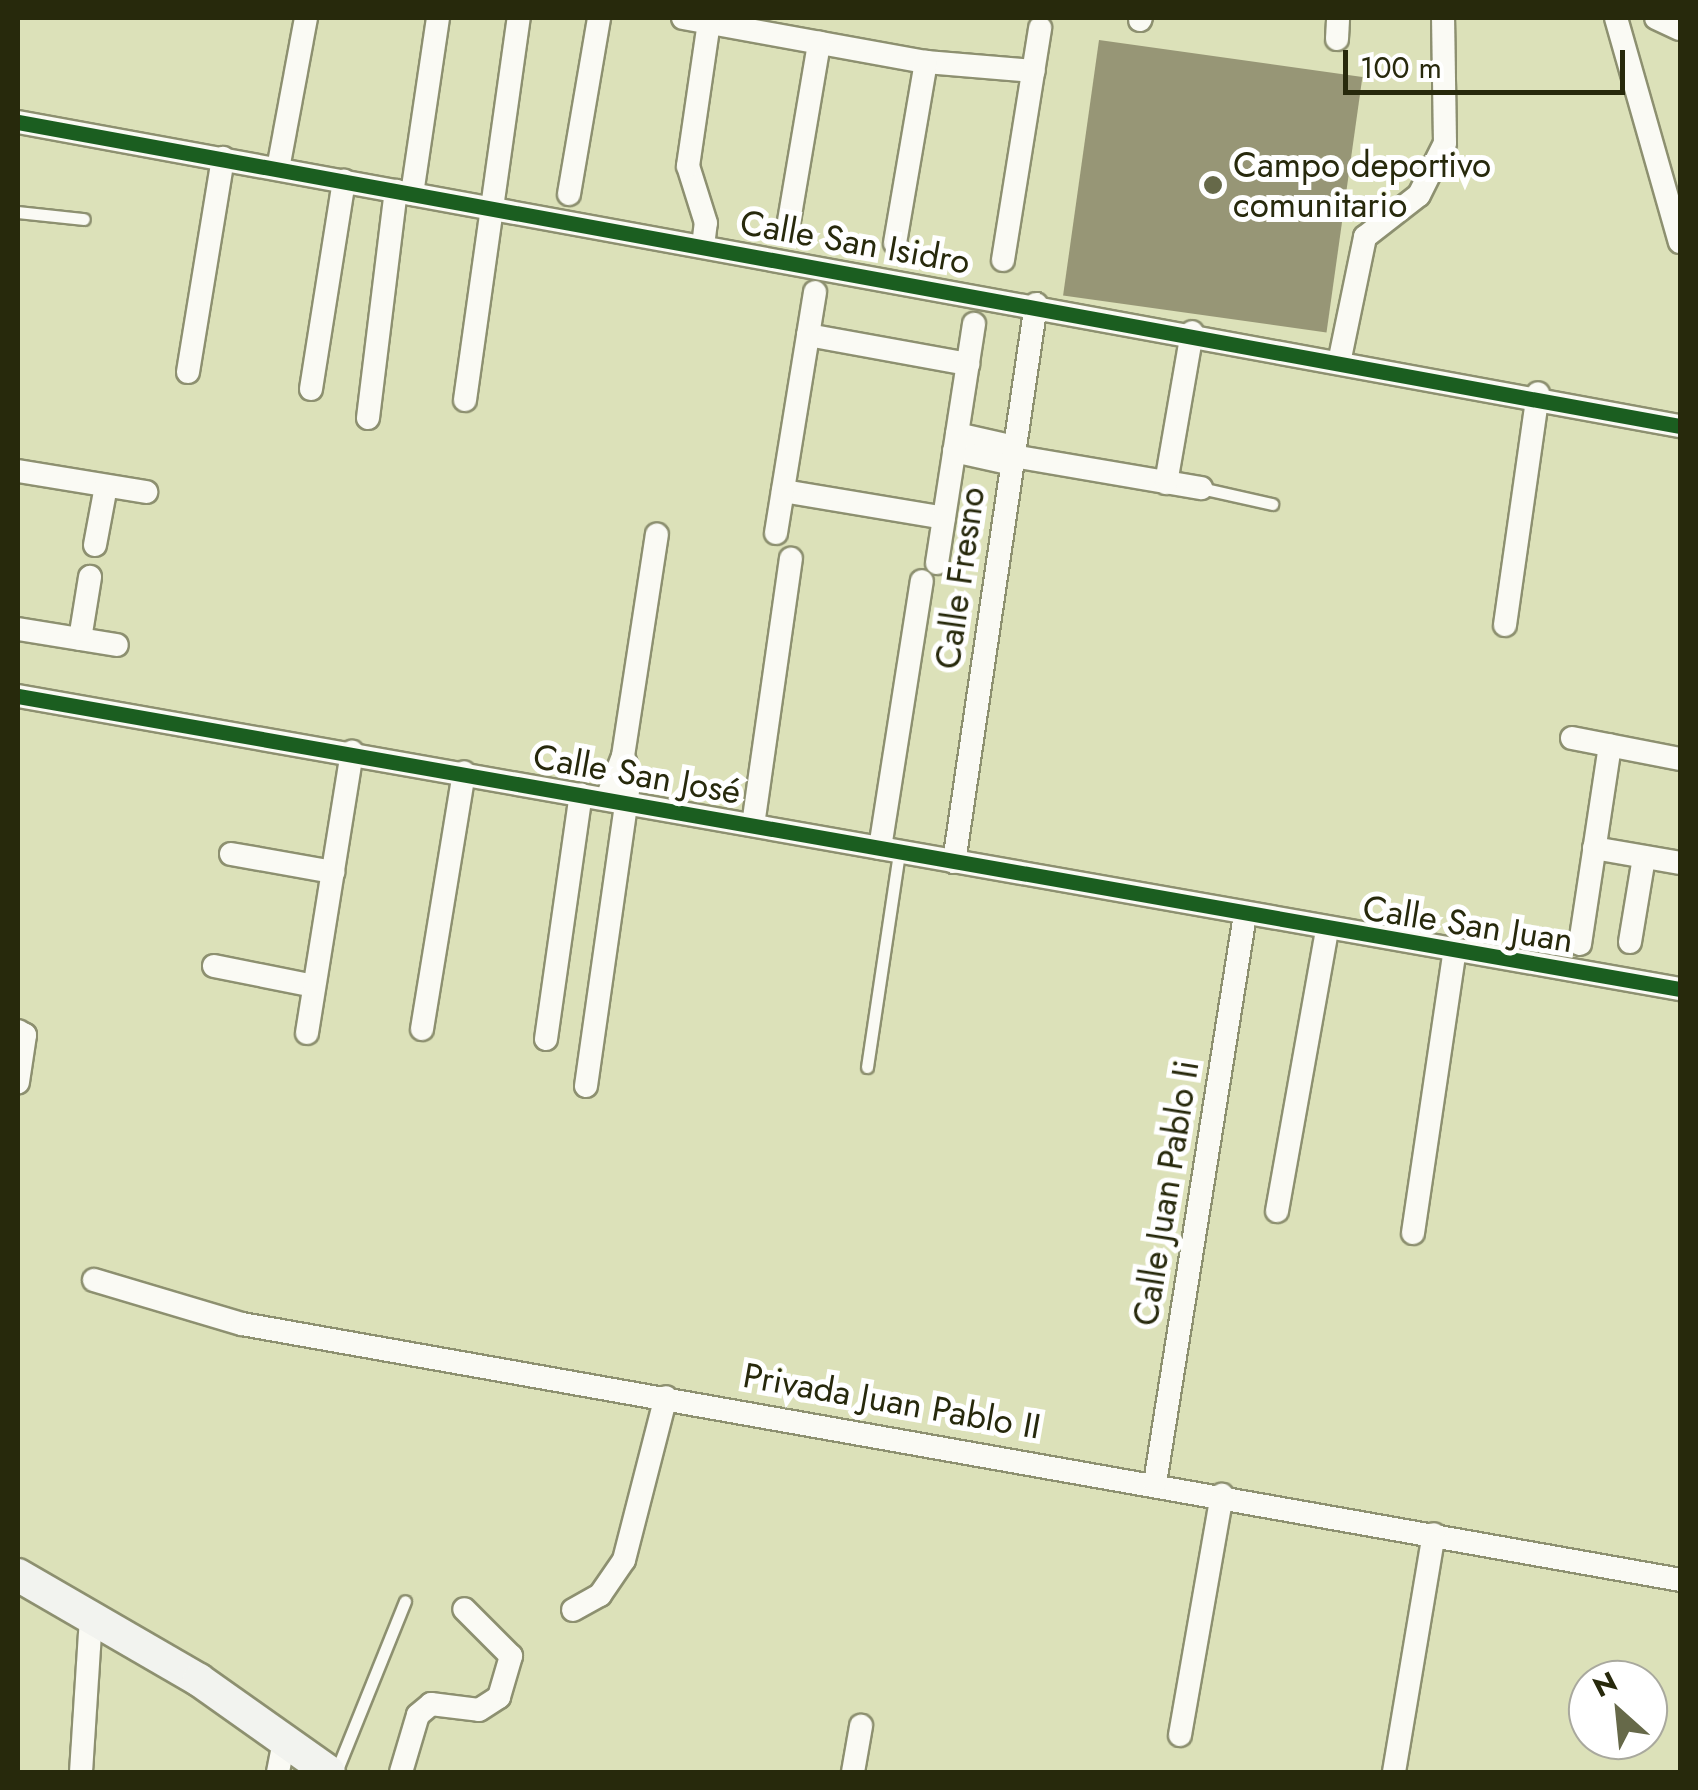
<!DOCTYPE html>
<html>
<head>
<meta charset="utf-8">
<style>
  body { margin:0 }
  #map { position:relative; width:1698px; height:1790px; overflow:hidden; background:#dce1b9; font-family:Jost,sans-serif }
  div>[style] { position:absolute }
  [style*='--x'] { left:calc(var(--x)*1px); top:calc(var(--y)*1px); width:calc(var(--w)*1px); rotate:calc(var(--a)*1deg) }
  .building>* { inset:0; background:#979676; transform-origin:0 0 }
  .roads { filter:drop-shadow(2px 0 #8d9070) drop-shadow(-2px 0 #8d9070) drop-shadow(0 2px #8d9070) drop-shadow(0 -2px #8d9070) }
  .lane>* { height:11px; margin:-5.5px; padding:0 5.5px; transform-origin:5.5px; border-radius:5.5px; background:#fafaf4 }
  .street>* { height:22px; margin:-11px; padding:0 11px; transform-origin:11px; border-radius:11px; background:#fafaf4 }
  .secondary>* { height:32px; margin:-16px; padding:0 16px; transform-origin:16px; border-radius:16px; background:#f2f3ef }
  .cycleway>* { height:15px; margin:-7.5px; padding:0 7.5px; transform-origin:7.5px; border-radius:7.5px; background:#1b5e20 }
  .dots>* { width:28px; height:28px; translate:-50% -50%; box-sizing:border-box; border:5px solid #fff; border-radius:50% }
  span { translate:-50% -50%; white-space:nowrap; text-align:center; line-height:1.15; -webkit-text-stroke:10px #fff; paint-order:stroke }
  .poi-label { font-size:35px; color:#27290c }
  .left { translate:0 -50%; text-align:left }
  .street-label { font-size:35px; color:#27290c }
  .frame { position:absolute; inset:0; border:20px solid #27290c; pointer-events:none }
  .north { position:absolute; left:1568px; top:1660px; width:100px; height:100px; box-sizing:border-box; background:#fff; border:2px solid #a9a99e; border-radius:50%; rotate:333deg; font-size:28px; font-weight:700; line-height:40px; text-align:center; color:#27290c }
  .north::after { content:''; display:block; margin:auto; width:35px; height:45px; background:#666949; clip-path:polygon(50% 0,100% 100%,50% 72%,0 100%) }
  .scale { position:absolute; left:1343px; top:50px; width:282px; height:45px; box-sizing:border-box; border:5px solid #27290c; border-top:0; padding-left:12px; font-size:30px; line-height:35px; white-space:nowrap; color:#27290c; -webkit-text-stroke:8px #fff; paint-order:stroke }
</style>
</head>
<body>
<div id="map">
  <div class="building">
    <div style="left:1099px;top:40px;width:266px;height:258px;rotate:8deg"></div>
  </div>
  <div class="roads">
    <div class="lane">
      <div style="--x:18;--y:212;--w:66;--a:6.1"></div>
      <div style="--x:1201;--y:488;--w:73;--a:12.7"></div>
      <div style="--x:867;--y:1067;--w:217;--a:-81.5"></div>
      <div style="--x:336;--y:1772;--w:184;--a:-68"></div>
    </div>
    <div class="street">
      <div style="--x:683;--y:18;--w:247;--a:10.3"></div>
      <div style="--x:926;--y:62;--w:108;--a:4.8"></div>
      <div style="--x:1616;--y:18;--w:233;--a:74.1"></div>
      <div style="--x:1656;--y:18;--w:26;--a:25"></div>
      <div style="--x:1140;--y:20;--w:2;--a:-63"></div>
      <div style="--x:1337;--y:39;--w:21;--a:-87"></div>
      <div style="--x:18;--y:122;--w:1690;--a:10.37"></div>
      <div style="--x:278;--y:169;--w:154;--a:-79.5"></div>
      <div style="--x:412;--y:194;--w:178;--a:-81.6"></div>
      <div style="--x:569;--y:194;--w:179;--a:-80.3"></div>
      <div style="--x:788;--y:227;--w:187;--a:-80.4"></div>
      <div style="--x:895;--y:243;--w:184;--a:-80.3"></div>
      <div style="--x:703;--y:246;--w:23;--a:-83"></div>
      <div style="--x:706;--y:223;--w:60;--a:-107.5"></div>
      <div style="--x:688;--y:166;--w:146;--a:-81.7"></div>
      <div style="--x:1003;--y:260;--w:235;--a:-80.9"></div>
      <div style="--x:808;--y:335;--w:163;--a:10.3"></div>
      <div style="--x:1340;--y:358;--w:124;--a:-78.3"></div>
      <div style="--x:1365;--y:237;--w:68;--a:-37.9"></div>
      <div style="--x:1419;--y:195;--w:58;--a:-63.4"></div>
      <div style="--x:1445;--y:143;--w:125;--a:-90.9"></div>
      <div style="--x:188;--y:372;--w:217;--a:-80.7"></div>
      <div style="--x:311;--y:389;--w:211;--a:-81"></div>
      <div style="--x:465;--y:400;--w:386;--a:-82"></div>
      <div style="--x:368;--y:418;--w:229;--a:-83"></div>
      <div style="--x:957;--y:434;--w:59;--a:12.6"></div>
      <div style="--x:954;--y:451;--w:59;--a:12.6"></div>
      <div style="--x:1013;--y:456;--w:191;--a:9.7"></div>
      <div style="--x:18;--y:471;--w:130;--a:9.3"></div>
      <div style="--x:1166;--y:483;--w:153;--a:-80.2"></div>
      <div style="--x:783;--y:491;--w:163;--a:9.5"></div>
      <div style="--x:776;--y:533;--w:244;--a:-80.8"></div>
      <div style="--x:95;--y:545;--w:60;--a:-79.4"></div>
      <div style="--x:937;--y:563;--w:242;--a:-81.2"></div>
      <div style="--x:1505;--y:625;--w:234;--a:-81.9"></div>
      <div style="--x:18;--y:629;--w:100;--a:9.2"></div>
      <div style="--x:80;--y:639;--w:63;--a:-80.8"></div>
      <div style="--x:18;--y:696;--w:1688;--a:10"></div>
      <div style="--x:1572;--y:738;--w:110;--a:11"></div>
      <div style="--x:607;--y:798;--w:45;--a:-69.1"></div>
      <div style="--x:623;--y:756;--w:224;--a:-81.3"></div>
      <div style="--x:753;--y:825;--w:269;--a:-81.9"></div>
      <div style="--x:880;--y:848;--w:270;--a:-81.1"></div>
      <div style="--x:1594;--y:848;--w:87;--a:9.9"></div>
      <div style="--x:231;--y:854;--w:104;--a:10"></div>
      <div style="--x:954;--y:862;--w:564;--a:-81.64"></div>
      <div style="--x:1630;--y:942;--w:86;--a:-80.6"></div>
      <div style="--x:1580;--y:944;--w:201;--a:-81.4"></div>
      <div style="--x:214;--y:966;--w:102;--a:11.3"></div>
      <div style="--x:422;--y:1029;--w:260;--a:-80.7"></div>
      <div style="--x:18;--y:1031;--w:8;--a:30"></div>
      <div style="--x:25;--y:1035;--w:48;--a:98.5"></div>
      <div style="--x:307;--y:1033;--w:285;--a:-80.9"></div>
      <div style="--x:546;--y:1039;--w:247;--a:-81.9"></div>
      <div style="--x:586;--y:1086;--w:313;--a:-81.9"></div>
      <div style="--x:630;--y:776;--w:21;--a:-109"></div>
      <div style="--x:1277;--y:1211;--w:284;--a:-79.9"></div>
      <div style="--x:1413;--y:1233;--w:282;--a:-81.6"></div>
      <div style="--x:94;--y:1280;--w:154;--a:16.6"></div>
      <div style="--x:242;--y:1324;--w:1461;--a:10.09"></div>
      <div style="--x:1155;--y:1483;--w:575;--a:-81"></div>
      <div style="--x:573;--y:1610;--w:31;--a:-29"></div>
      <div style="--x:600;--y:1595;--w:42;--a:-55.6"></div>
      <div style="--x:624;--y:1560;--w:168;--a:-75.6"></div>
      <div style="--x:1180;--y:1735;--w:244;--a:-80.1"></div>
      <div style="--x:81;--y:1772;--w:154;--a:-86.3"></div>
      <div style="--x:278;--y:1772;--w:33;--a:-79"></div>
      <div style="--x:401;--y:1772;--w:59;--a:-73.4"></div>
      <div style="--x:418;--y:1715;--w:17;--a:-40"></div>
      <div style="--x:431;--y:1704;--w:48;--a:7.1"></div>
      <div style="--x:479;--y:1710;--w:24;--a:-33"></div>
      <div style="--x:499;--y:1697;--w:43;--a:-73.7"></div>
      <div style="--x:511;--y:1656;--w:66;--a:-135"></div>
      <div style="--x:853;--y:1772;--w:47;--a:-80.1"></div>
      <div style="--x:1394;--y:1772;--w:241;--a:-80.5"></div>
    </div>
    <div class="secondary">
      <div style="--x:18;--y:1575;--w:209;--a:30.1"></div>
      <div style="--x:199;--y:1680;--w:159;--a:35.3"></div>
    </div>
  </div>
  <div class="cycleway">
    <div style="--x:18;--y:122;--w:1690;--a:10.37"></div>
    <div style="--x:18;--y:696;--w:1688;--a:10"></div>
  </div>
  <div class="dots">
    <div style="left:1213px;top:185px;background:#666949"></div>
  </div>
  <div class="poi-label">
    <span class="left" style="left:1233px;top:185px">Campo deportivo<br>comunitario</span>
  </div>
  <div class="street-label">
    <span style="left:855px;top:242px;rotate:10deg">Calle San Isidro</span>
    <span style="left:960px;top:578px;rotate:-82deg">Calle Fresno</span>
    <span style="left:637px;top:774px;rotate:10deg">Calle San José</span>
    <span style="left:1468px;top:924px;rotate:9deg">Calle San Juan</span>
    <span style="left:1166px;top:1193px;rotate:-81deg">Calle Juan Pablo Ii</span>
    <span style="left:892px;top:1401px;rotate:10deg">Privada Juan Pablo II</span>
  </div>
  <div class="frame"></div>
  <div class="north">N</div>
  <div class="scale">100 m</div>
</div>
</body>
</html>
